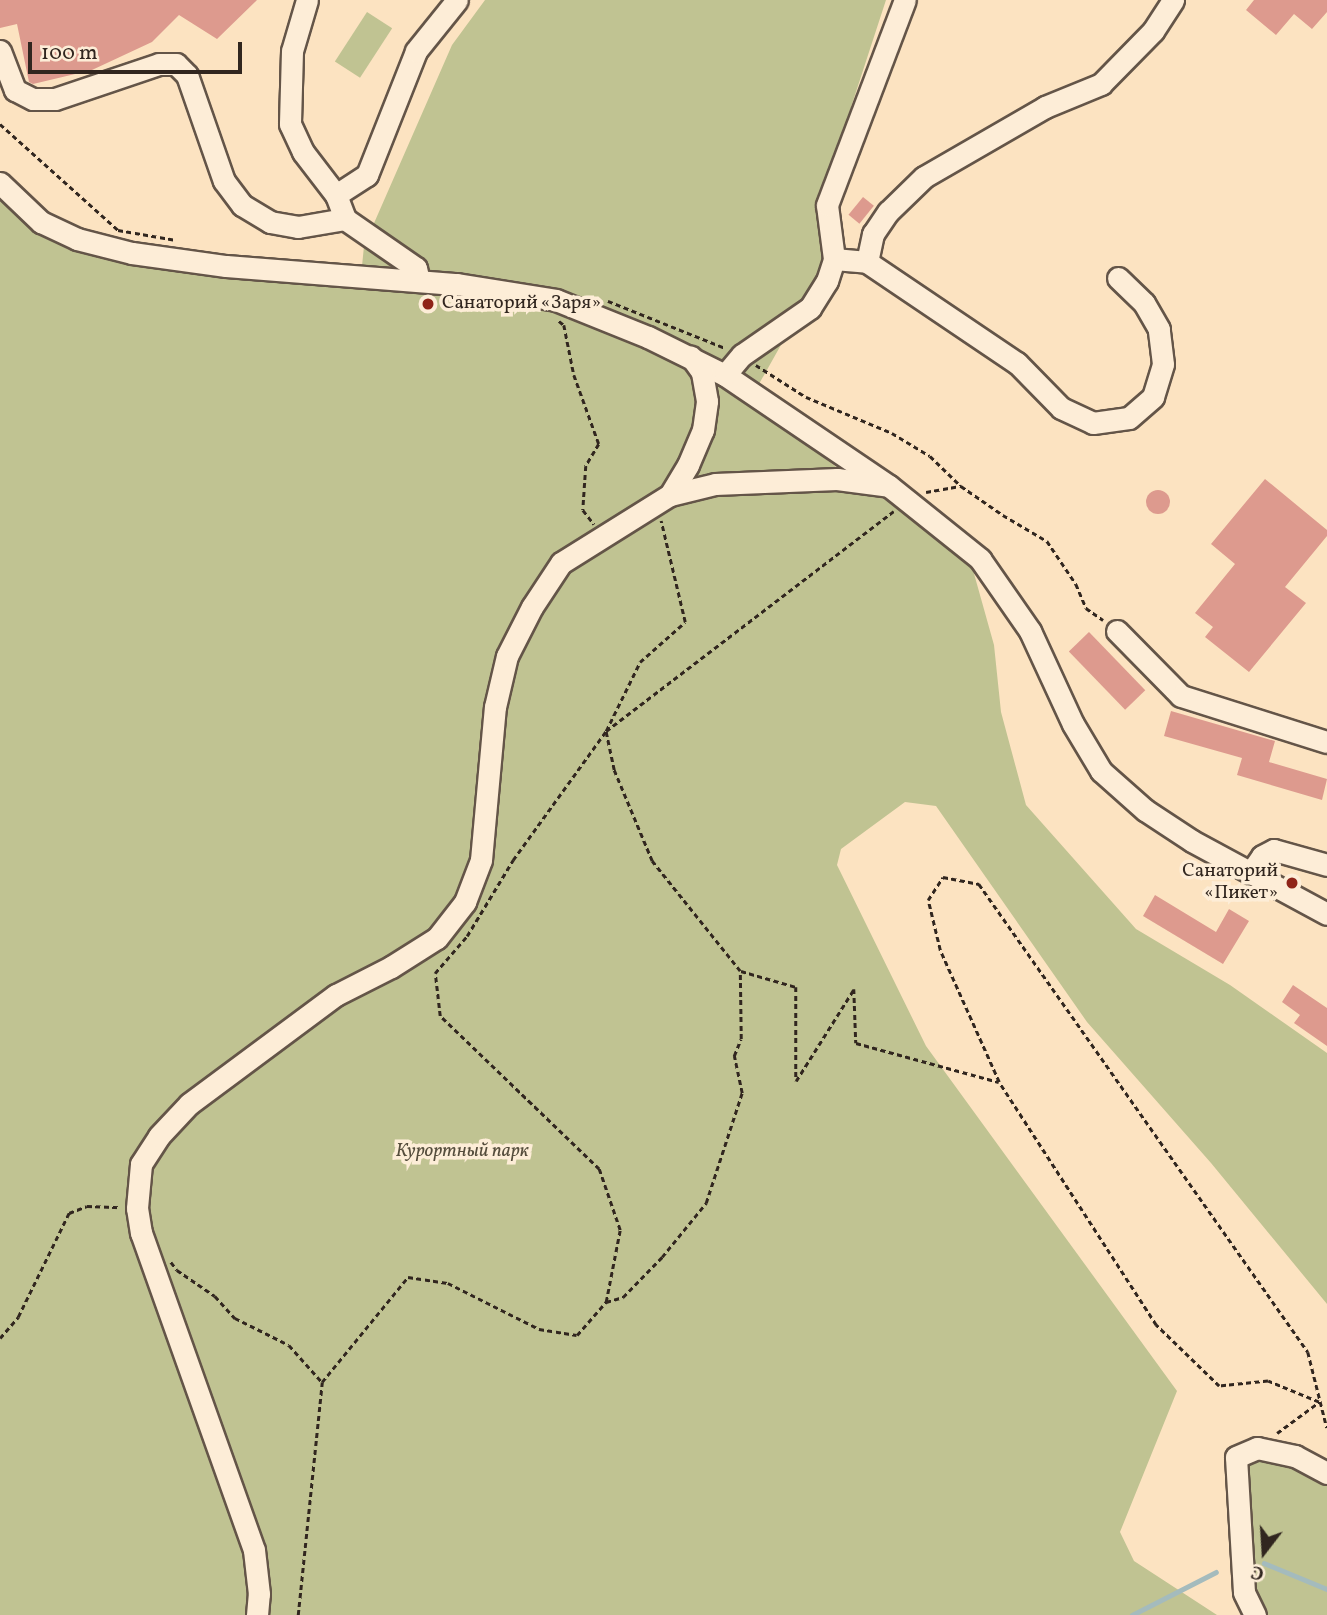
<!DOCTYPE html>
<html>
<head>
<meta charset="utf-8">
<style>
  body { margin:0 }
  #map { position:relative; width:1327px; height:1615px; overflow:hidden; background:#fce3c1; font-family:Vollkorn,serif }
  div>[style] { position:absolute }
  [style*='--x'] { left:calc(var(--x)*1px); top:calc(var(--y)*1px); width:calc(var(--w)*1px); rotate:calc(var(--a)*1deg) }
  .green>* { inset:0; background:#c0c392; transform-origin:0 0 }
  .stream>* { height:4.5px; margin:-2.25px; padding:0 2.25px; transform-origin:2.25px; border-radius:2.25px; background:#a4bbbd }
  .building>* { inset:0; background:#dd9a8e; transform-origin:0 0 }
  .round { border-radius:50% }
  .path>* { height:2.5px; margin-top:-1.25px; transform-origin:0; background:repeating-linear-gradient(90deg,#31261f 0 5px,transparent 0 8.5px) }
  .roads { filter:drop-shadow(2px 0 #645548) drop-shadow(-2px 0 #645548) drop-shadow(0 2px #645548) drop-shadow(0 -2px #645548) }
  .minor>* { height:21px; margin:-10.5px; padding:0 10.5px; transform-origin:10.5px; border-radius:10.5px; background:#fdedd7 }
  .dots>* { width:19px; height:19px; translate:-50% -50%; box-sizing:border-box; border:4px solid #fdedd7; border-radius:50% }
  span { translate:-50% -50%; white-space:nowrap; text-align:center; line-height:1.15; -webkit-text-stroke:7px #fdedd7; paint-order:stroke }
  .poi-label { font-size:19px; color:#31261f }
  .left { translate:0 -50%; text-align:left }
  .right { translate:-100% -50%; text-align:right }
  .park-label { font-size:19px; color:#554d3c; font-style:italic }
  .north { position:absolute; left:1229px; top:1517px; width:70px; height:70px; -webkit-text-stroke:5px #fdedd7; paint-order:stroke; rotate:197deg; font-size:19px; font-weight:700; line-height:28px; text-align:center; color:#31261f }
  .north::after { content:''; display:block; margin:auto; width:24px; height:32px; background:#31261f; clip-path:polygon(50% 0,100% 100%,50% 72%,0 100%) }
  .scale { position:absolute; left:28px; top:42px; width:214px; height:32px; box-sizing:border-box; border:4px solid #31261f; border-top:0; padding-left:9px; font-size:21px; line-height:24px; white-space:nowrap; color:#31261f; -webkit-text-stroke:5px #fdedd7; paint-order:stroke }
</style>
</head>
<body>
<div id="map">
  <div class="green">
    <div style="clip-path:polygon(485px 0,886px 0,820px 202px,823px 270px,750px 400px,863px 488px,914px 515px,973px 570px,994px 645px,1001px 712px,1026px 805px,1136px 929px,1230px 985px,1327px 1053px,1327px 1304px,1211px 1163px,1087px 1022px,936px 806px,905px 802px,841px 849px,837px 865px,926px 1046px,1177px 1391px,1120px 1532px,1134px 1561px,1217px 1615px,0 1615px,0 200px,36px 228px,84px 249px,150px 266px,360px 286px,364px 246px,452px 45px)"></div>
    <div style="left:367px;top:12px;width:30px;height:59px;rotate:33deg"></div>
    <div style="clip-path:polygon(1257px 1454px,1327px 1478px,1327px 1615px,1261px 1615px,1249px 1586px,1241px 1461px)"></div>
  </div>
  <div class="stream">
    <div style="--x:1264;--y:1563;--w:68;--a:22.4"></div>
    <div style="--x:1132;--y:1615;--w:94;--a:-27.1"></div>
  </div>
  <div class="building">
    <div style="clip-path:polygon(0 0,257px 0,217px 39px,179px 15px,152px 42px,92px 70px,33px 84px,29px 82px,17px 24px,0 28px)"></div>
    <div style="clip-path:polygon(1254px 0,1327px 0,1327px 12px,1312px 29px,1294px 14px,1276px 35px,1246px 10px)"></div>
    <div style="left:863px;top:197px;width:14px;height:23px;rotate:39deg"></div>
    <div style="clip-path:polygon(1265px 479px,1327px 530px,1327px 536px,1285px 587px,1306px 603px,1249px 672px,1205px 637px,1213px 627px,1195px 613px,1235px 564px,1211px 544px)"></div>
    <div class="round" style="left:1146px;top:490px;width:24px;height:24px"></div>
    <div style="left:1089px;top:632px;width:81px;height:28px;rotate:46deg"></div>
    <div style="clip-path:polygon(1171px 711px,1275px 741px,1269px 762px,1327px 779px,1322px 800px,1237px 775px,1242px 758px,1164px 736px)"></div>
    <div style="clip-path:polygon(1155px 895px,1216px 932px,1229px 909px,1249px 921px,1223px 964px,1143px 916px)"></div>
    <div style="clip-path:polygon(1293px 985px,1327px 1008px,1327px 1046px,1294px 1023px,1300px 1015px,1282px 1002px)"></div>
  </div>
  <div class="path">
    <div style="--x:0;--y:124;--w:159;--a:41.9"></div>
    <div style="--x:118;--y:230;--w:59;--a:9.8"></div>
    <div style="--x:608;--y:301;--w:126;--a:21.9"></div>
    <div style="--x:559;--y:321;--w:6;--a:39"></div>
    <div style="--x:564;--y:325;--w:51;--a:78.7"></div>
    <div style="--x:574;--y:375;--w:73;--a:70.1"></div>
    <div style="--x:599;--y:444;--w:26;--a:121"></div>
    <div style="--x:586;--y:466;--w:44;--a:93.9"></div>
    <div style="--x:583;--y:510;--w:18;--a:52"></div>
    <div style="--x:756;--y:365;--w:59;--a:32.6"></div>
    <div style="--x:806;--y:397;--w:93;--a:22.7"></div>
    <div style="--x:892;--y:433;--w:44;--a:31.2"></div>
    <div style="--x:930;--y:456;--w:43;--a:44.1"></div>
    <div style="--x:961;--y:486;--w:51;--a:34.6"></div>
    <div style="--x:1003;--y:515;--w:51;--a:30.6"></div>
    <div style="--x:1047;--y:541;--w:52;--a:56"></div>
    <div style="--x:1076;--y:584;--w:26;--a:67"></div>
    <div style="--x:1086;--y:608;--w:21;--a:35"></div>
    <div style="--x:926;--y:492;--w:36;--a:-10"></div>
    <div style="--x:741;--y:971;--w:57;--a:16.2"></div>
    <div style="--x:796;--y:987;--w:94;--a:90"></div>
    <div style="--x:796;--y:1081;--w:109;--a:-57.8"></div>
    <div style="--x:854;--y:989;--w:54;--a:87.9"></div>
    <div style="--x:856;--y:1043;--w:148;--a:15.3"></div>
    <div style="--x:171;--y:1262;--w:10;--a:53"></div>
    <div style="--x:177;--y:1270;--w:46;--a:34.4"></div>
    <div style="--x:215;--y:1296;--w:30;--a:48"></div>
    <div style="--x:235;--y:1318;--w:60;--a:26.6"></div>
    <div style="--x:289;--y:1345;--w:50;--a:48.3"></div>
    <div style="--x:606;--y:1302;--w:18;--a:-16"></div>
    <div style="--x:623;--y:1297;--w:56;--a:-45.7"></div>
    <div style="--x:662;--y:1257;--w:70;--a:-50.8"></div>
    <div style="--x:706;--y:1203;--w:116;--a:-71.9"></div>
    <div style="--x:742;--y:1093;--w:38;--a:-102"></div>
    <div style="--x:734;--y:1056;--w:18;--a:-68"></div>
    <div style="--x:741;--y:1039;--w:68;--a:-90.8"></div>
    <div style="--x:740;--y:971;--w:141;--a:-128.7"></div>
    <div style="--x:652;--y:861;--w:99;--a:-112.7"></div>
    <div style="--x:614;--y:770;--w:40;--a:-102"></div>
    <div style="--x:606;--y:731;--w:77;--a:-63.8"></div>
    <div style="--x:640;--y:662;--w:60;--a:-41.6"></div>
    <div style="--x:685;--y:622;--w:104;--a:-103.4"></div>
    <div style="--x:0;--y:1338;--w:28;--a:-49"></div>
    <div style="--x:18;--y:1317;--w:116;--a:-63.9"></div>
    <div style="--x:69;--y:1213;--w:19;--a:-21"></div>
    <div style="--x:87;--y:1206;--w:34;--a:2"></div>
    <div style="--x:1319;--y:1402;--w:55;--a:-157.6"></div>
    <div style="--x:1268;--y:1381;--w:49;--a:174.2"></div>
    <div style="--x:1219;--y:1386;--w:88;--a:-135.9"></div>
    <div style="--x:1156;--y:1325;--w:289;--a:-122.9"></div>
    <div style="--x:999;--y:1082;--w:145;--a:-114.1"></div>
    <div style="--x:940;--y:950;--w:51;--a:-103.5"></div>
    <div style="--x:928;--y:900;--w:27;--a:-57"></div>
    <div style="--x:943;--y:877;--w:37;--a:11"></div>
    <div style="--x:979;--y:884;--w:572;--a:54.89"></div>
    <div style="--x:1308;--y:1352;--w:78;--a:76"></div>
    <div style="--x:1277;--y:1433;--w:52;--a:-36.4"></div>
    <div style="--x:298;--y:1615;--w:234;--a:-84.1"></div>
    <div style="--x:322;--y:1382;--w:136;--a:-50.7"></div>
    <div style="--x:408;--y:1277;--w:40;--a:8.5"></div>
    <div style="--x:448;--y:1283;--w:102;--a:26.8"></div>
    <div style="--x:539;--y:1329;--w:38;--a:9"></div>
    <div style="--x:577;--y:1335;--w:44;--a:-48.7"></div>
    <div style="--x:606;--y:1302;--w:73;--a:-79"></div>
    <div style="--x:620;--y:1230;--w:65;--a:-109"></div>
    <div style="--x:599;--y:1169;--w:221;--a:-136.1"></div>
    <div style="--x:440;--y:1016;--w:43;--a:-96.6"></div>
    <div style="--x:435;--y:973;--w:49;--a:-49.1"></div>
    <div style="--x:467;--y:936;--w:89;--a:-58.8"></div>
    <div style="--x:513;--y:860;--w:159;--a:-54.2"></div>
    <div style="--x:606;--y:731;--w:362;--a:-37.4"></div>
  </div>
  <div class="roads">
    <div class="minor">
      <div style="--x:307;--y:0;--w:53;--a:106.4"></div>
      <div style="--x:292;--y:51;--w:73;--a:91.6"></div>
      <div style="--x:290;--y:124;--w:31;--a:65"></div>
      <div style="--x:303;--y:152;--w:54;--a:52.5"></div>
      <div style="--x:336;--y:195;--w:26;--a:69"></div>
      <div style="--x:345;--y:219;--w:86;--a:34.6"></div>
      <div style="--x:416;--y:268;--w:13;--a:77"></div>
      <div style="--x:0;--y:51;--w:42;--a:69"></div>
      <div style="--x:15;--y:90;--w:20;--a:27"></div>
      <div style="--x:33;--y:99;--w:22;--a:0"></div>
      <div style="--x:55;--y:99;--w:110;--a:-18.6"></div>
      <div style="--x:159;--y:64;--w:17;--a:0"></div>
      <div style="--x:176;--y:64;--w:16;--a:45"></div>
      <div style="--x:187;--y:75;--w:112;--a:70.8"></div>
      <div style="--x:224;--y:181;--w:30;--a:53"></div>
      <div style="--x:242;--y:205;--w:33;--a:31"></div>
      <div style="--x:270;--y:222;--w:28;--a:10"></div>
      <div style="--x:298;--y:227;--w:48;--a:-9.7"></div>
      <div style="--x:0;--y:183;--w:57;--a:43.6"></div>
      <div style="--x:41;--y:222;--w:40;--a:25"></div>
      <div style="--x:77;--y:239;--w:57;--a:14.3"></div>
      <div style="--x:132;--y:253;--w:95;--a:7.9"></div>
      <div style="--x:226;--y:266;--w:232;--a:4.5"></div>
      <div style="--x:457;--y:284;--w:100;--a:9.2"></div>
      <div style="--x:556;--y:300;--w:99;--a:21.9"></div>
      <div style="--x:648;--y:337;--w:86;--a:26.3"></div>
      <div style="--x:725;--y:375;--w:198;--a:34.1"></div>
      <div style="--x:889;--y:486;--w:117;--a:38.7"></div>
      <div style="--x:980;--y:559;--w:88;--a:55.2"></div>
      <div style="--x:1030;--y:631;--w:102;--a:65.2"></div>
      <div style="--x:1073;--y:724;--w:55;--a:59.2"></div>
      <div style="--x:1101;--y:771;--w:59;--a:41.6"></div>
      <div style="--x:1145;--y:810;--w:56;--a:33.4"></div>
      <div style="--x:1192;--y:841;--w:153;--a:28.4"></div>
      <div style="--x:336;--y:195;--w:37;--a:-33"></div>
      <div style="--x:367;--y:175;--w:133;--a:-68.4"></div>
      <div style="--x:416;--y:51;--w:65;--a:-51.2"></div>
      <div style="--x:834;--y:259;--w:33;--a:5"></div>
      <div style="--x:867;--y:262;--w:181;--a:34"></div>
      <div style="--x:1017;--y:363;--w:63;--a:45.6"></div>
      <div style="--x:1061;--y:408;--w:35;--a:25"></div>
      <div style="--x:1093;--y:423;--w:36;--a:-8"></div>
      <div style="--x:1129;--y:418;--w:32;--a:-41"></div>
      <div style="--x:1153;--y:397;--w:34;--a:-73"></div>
      <div style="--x:1163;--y:364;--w:35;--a:-97"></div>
      <div style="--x:1159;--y:329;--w:30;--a:-120"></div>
      <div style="--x:1144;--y:303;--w:36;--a:-136"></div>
      <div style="--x:867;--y:262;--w:29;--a:-78"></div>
      <div style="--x:873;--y:234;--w:27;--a:-56"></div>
      <div style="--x:888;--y:212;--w:50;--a:-44.2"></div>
      <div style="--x:924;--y:177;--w:140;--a:-30"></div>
      <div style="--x:1045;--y:107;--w:61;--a:-22.3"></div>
      <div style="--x:1101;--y:84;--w:74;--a:-45.5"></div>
      <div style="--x:1153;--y:31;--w:37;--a:-57"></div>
      <div style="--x:725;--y:375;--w:26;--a:-50"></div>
      <div style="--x:742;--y:355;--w:83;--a:-34.7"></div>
      <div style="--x:810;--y:308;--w:32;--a:-58"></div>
      <div style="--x:827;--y:281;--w:23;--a:-72"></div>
      <div style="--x:834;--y:259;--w:54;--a:-97.4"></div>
      <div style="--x:827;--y:205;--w:219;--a:-69.2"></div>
      <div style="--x:670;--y:495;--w:35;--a:-59"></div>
      <div style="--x:688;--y:465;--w:38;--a:-67"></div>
      <div style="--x:703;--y:430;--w:29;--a:-82"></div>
      <div style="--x:707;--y:401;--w:29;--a:-100"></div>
      <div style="--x:702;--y:372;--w:19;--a:-126"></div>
      <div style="--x:1117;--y:631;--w:91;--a:45.4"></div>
      <div style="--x:1181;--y:696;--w:153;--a:17.5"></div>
      <div style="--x:1251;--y:872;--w:19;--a:-55"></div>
      <div style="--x:1262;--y:856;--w:13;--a:-27"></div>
      <div style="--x:1274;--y:850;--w:55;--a:15.8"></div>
      <div style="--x:257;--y:1615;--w:21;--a:-85"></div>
      <div style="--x:259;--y:1594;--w:44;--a:-96.5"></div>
      <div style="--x:254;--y:1550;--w:337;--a:-109.6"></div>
      <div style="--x:141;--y:1233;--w:25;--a:-99"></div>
      <div style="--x:137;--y:1208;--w:44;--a:-84.8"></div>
      <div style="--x:141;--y:1164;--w:33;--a:-57"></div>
      <div style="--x:159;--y:1136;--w:44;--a:-46.8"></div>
      <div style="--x:189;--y:1104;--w:183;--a:-36.6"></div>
      <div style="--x:336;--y:995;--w:62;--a:-27"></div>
      <div style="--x:391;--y:967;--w:54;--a:-32.2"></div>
      <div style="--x:437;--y:938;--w:46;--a:-52.1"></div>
      <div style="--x:465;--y:902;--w:45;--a:-69.1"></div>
      <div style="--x:481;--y:860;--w:154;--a:-84.8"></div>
      <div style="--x:495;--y:707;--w:52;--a:-76.8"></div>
      <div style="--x:507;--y:656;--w:55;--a:-63"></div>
      <div style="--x:532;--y:607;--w:53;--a:-56.6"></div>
      <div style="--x:561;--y:563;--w:128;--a:-32"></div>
      <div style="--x:670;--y:495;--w:46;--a:-13.7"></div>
      <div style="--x:715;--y:484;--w:122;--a:-2.3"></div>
      <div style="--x:837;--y:479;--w:52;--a:7.7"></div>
      <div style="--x:1255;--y:1615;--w:25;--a:-116"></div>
      <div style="--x:1244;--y:1592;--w:135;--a:-93.4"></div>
      <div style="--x:1236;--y:1457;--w:23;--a:-23"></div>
      <div style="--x:1257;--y:1448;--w:39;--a:12"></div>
      <div style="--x:1295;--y:1456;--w:36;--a:28"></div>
    </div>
  </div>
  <div class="dots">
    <div style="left:428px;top:304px;background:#8f2418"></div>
    <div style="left:1292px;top:883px;background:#8f2418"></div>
  </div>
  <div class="poi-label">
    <span class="left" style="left:442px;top:304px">Санаторий «Заря»</span>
    <span class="right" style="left:1278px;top:883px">Санаторий<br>«Пикет»</span>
  </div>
  <div class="park-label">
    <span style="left:462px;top:1152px">Курортный парк</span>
  </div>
  <div class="north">С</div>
  <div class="scale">100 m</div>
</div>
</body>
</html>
